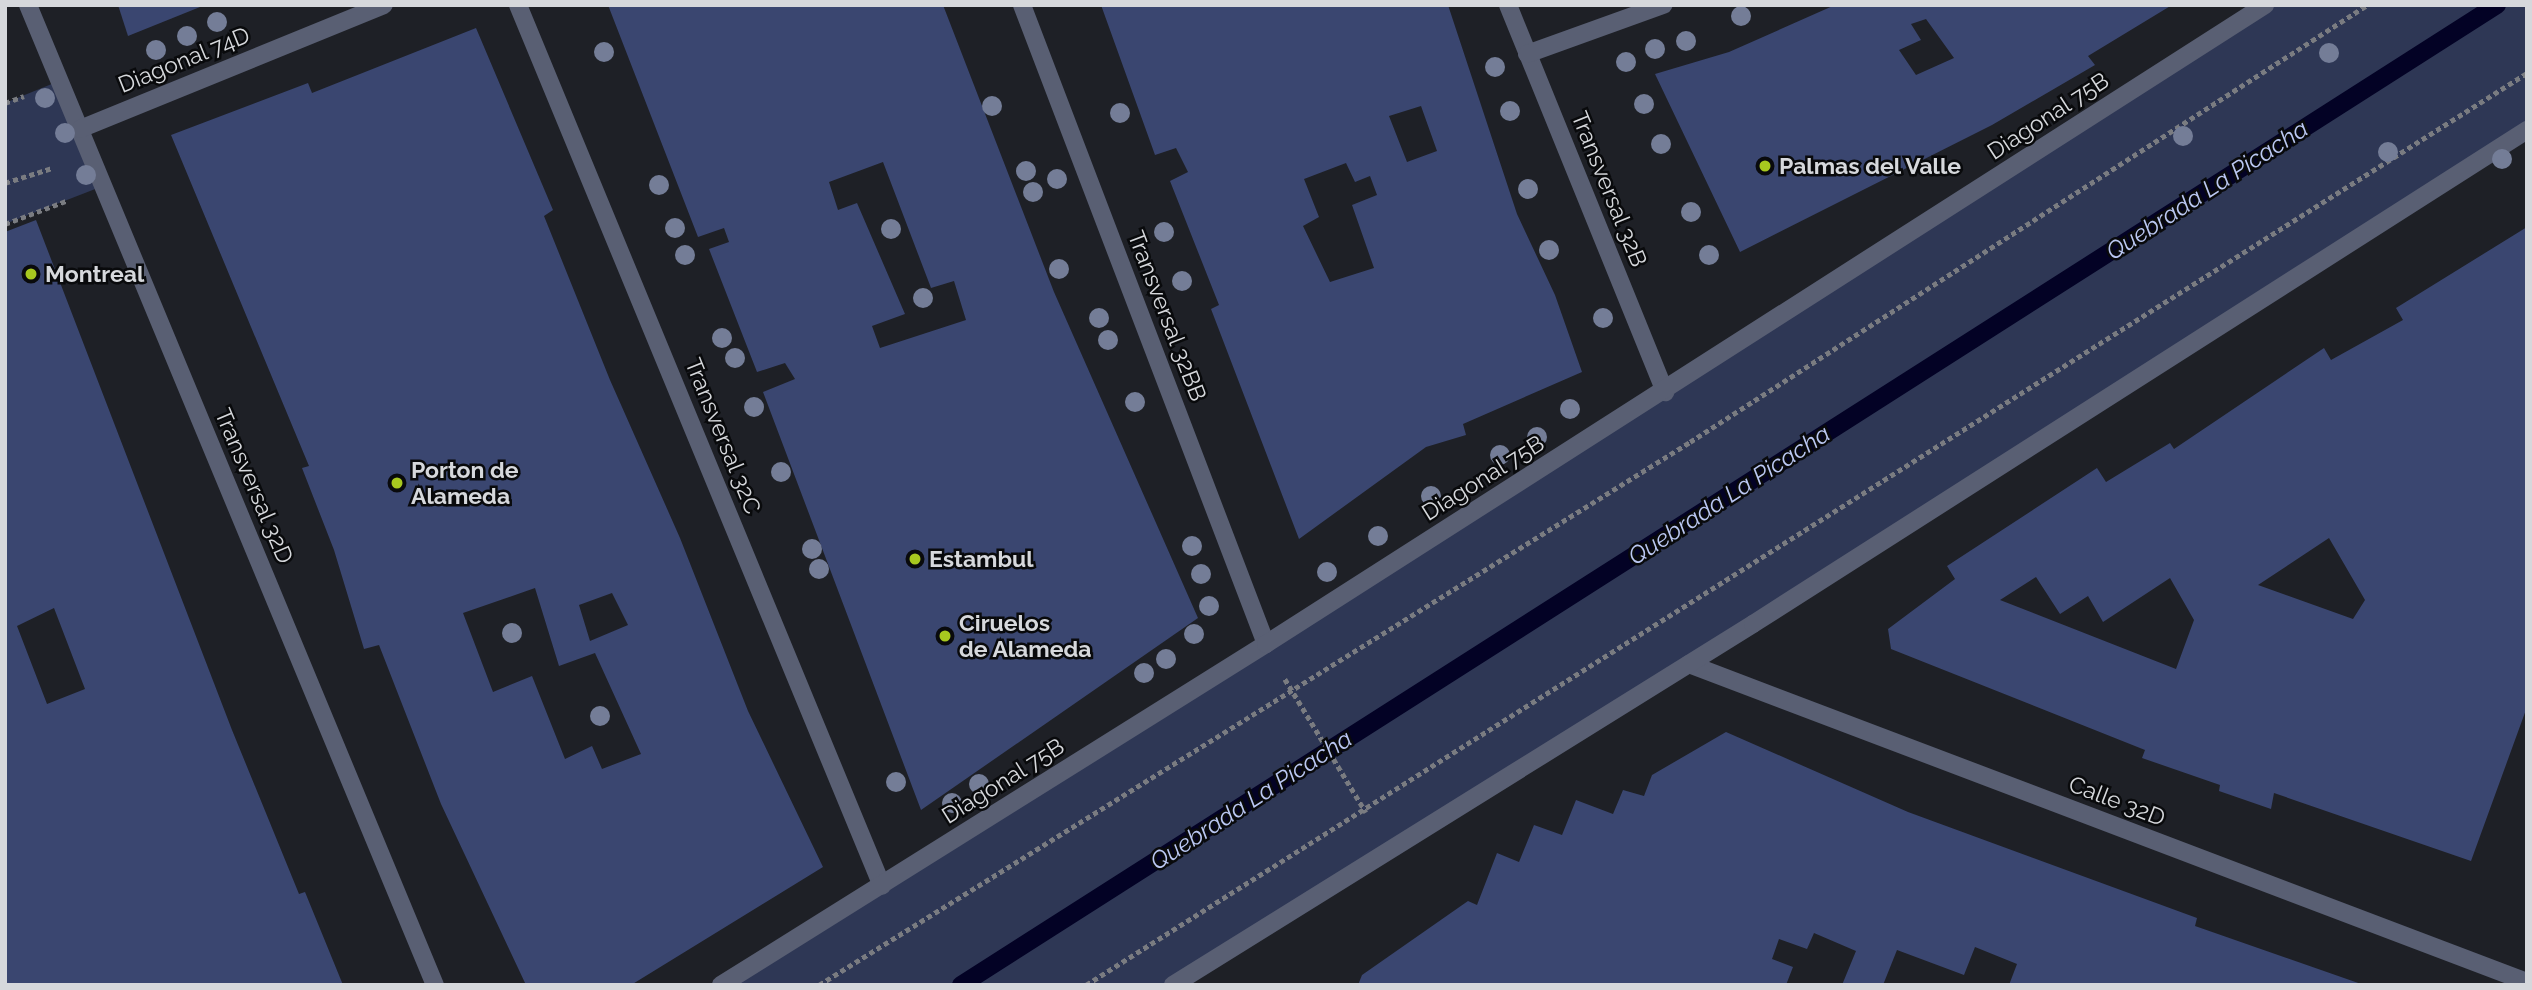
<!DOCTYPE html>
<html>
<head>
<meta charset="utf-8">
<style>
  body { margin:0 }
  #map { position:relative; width:2532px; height:990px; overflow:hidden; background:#1e2026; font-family:Raleway,sans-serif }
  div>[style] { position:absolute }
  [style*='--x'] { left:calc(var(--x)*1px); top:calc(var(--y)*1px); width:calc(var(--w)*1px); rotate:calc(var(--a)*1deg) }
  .green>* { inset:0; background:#2e3755 }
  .stream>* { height:18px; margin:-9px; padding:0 9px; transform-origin:9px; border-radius:9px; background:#030225 }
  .building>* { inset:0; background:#3a4670 }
  .path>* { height:4.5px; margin-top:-2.25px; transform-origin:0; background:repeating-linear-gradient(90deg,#7a7c81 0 5px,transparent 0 8.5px) }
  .minor>* { height:18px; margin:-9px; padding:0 9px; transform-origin:9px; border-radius:9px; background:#595f73 }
  .tertiary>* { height:18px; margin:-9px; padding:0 9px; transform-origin:9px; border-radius:9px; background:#595f73 }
  .trees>* { width:20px; height:20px; margin:-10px; border-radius:50%; background:#747d97 }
  .dots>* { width:19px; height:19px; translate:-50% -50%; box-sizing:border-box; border:4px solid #090a0c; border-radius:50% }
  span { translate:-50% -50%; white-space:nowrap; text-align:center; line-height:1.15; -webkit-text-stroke:5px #090a0c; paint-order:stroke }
  .street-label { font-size:23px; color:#d6d8dc }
  .poi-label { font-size:23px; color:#d6d8dc; font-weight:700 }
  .left { translate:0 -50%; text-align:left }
  .water-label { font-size:24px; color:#bbc8f3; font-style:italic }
  .frame { position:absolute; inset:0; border:7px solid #d6d8dc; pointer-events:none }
</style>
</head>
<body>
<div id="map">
  <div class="green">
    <div style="clip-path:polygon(2265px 5px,2527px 5px,2527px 130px,1173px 985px,721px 985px)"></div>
    <div style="clip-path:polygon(59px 81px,103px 186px,5px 224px,5px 103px)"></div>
  </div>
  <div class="stream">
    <div style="--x:961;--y:985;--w:1822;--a:-32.54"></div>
  </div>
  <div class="building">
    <div style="clip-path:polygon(118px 5px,205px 5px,128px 36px)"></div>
    <div style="clip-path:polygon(evenodd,608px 5px,943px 5px,1054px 292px,1198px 618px,921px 810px,763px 392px,795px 379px,785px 363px,757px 372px,709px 249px,729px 242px,724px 228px,698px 237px,608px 5px,883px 162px,931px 288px,954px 281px,966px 320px,880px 348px,872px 326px,905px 314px,857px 203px,838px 210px,829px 182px,883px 162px)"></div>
    <div style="clip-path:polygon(evenodd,1101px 5px,1448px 5px,1517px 214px,1555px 295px,1582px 372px,1463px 424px,1466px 435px,1426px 447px,1299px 539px,1211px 309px,1219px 305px,1170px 181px,1188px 172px,1176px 148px,1155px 155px,1101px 5px,1421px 106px,1437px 151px,1407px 162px,1389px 116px,1421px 106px,1101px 5px,1346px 163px,1355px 182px,1370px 176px,1377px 195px,1352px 205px,1374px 268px,1330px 282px,1303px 226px,1319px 217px,1304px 179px,1346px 163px)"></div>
    <div style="clip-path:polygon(evenodd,1835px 5px,2172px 5px,2088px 56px,2095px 65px,1992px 125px,1740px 252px,1655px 74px,1729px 52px,1835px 5px,1926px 19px,1954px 58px,1916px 75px,1899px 50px,1921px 40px,1911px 24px,1926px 19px)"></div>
    <div style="clip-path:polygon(evenodd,476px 28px,553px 210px,544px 216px,610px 380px,680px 538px,748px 711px,823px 867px,631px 985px,526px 985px,441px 804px,379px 645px,364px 649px,334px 550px,302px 468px,309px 466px,171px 135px,308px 83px,312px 93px,476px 28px,535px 588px,559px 666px,595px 653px,641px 754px,602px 769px,592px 746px,565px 759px,532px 676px,493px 692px,463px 613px,535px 588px,476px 28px,612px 593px,628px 625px,590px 641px,579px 605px,612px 593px)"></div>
    <div style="clip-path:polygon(evenodd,36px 220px,232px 730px,299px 894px,305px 892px,343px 985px,8px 985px,5px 980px,5px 232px,36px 220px,54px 608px,85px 689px,47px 704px,17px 626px,54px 608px)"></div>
    <div style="clip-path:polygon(evenodd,2527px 227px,2527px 707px,2471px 861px,2274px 793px,2271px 809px,2219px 791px,2220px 785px,2142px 758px,2145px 750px,1891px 649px,1888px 629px,1955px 579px,1947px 566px,2097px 468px,2106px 482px,2170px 443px,2174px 449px,2324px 348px,2331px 360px,2403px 320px,2396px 308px,2527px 227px,2329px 538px,2365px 600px,2353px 619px,2258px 585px,2329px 538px,2527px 227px,2036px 577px,2060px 614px,2088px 596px,2103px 622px,2170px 578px,2194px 620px,2176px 669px,2000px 600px,2036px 577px)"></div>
    <div style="clip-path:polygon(1726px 732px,1908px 812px,2197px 918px,2195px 926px,2364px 985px,2009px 985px,2017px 964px,1975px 947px,1964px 975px,1897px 950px,1883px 985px,1842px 985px,1856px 951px,1814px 933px,1807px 949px,1779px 939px,1772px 959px,1793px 967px,1786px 985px,1358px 985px,1362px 975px,1468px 901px,1477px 905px,1497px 853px,1519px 862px,1534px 825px,1562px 835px,1576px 800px,1613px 814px,1623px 790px,1644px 796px,1652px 775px)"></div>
  </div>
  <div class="path">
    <div style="--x:5;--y:103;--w:20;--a:-20"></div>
    <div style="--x:5;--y:183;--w:49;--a:-17.7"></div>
    <div style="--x:5;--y:224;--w:65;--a:-20.7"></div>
    <div style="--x:1285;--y:679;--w:156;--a:58.7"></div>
    <div style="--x:819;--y:985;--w:1026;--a:-31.94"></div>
    <div style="--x:1690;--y:442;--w:806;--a:-32.84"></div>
    <div style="--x:1086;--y:985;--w:1705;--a:-32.33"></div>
  </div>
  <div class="minor">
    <div style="--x:28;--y:5;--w:1061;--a:67.45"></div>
    <div style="--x:518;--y:5;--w:953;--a:67.55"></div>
    <div style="--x:1022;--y:5;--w:684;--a:69.1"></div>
    <div style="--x:1508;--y:5;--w:418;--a:67.9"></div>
    <div style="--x:1527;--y:54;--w:145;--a:-19.8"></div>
    <div style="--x:80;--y:129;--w:328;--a:-22.2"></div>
    <div style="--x:1689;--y:664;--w:896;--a:20.78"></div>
  </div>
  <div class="tertiary">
    <div style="--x:721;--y:985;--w:643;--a:-32.03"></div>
    <div style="--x:1266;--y:644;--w:1186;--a:-32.6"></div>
    <div style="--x:1173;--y:985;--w:683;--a:-31.9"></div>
    <div style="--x:1753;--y:624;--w:918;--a:-32.55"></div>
  </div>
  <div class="trees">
    <div style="left:1741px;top:16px"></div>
    <div style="left:217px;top:22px"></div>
    <div style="left:187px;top:36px"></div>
    <div style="left:1686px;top:41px"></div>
    <div style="left:1655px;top:49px"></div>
    <div style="left:156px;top:50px"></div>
    <div style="left:604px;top:52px"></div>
    <div style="left:2329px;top:53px"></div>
    <div style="left:1626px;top:62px"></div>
    <div style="left:1495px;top:67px"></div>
    <div style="left:45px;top:98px"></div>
    <div style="left:1644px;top:104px"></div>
    <div style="left:992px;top:106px"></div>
    <div style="left:1510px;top:111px"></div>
    <div style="left:1120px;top:113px"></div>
    <div style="left:65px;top:133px"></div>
    <div style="left:2183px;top:136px"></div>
    <div style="left:1661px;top:144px"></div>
    <div style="left:2388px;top:152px"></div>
    <div style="left:2502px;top:159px"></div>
    <div style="left:1026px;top:171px"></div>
    <div style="left:86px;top:175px"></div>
    <div style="left:1057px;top:179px"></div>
    <div style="left:659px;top:185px"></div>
    <div style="left:1528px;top:189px"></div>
    <div style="left:1033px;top:192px"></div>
    <div style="left:1691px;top:212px"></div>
    <div style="left:675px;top:228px"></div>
    <div style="left:891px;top:229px"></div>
    <div style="left:1164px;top:232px"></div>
    <div style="left:1549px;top:250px"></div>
    <div style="left:685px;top:255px"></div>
    <div style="left:1709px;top:255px"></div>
    <div style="left:1059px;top:269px"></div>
    <div style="left:1182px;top:281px"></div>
    <div style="left:923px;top:298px"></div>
    <div style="left:1099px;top:318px"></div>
    <div style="left:1603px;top:318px"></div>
    <div style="left:722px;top:338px"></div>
    <div style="left:1108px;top:340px"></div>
    <div style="left:735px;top:358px"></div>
    <div style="left:1135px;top:402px"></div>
    <div style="left:754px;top:407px"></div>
    <div style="left:1570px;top:409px"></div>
    <div style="left:1537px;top:437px"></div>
    <div style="left:1500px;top:455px"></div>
    <div style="left:781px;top:472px"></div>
    <div style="left:1431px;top:496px"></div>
    <div style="left:1378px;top:536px"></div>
    <div style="left:1192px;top:546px"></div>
    <div style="left:812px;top:549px"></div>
    <div style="left:819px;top:569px"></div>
    <div style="left:1327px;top:572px"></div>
    <div style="left:1201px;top:574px"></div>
    <div style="left:1209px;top:606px"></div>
    <div style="left:512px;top:633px"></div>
    <div style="left:1194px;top:634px"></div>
    <div style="left:1166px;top:659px"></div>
    <div style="left:1144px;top:673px"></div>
    <div style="left:600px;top:716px"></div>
    <div style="left:896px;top:782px"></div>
    <div style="left:979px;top:784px"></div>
    <div style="left:952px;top:803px"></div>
  </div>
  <div class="dots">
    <div style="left:1765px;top:166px;background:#a7c81f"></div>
    <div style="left:31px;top:274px;background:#a7c81f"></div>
    <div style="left:397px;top:483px;background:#a7c81f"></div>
    <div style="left:915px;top:559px;background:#a7c81f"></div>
    <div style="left:945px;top:636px;background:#a7c81f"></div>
  </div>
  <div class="street-label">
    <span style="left:184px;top:60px;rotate:-22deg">Diagonal 74D</span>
    <span style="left:2048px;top:116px;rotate:-33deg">Diagonal 75B</span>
    <span style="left:1609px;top:189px;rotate:68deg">Transversal 32B</span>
    <span style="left:1167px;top:316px;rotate:69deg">Transversal 32BB</span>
    <span style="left:723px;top:436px;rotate:68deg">Transversal 32C</span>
    <span style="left:1483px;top:478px;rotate:-32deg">Diagonal 75B</span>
    <span style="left:254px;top:486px;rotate:67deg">Transversal 32D</span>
    <span style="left:1003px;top:781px;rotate:-32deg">Diagonal 75B</span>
    <span style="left:2117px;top:801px;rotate:21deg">Calle 32D</span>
  </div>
  <div class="poi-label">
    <span class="left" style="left:1779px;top:166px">Palmas del Valle</span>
    <span class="left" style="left:45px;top:274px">Montreal</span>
    <span class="left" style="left:411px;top:483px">Porton de<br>Alameda</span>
    <span class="left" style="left:929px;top:559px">Estambul</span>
    <span class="left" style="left:959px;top:636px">Ciruelos<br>de Alameda</span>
  </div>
  <div class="water-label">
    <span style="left:2207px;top:190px;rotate:-33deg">Quebrada La Picacha</span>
    <span style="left:1729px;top:495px;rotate:-33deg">Quebrada La Picacha</span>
    <span style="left:1251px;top:800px;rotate:-33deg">Quebrada La Picacha</span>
  </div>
  <div class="frame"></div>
</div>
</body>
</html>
